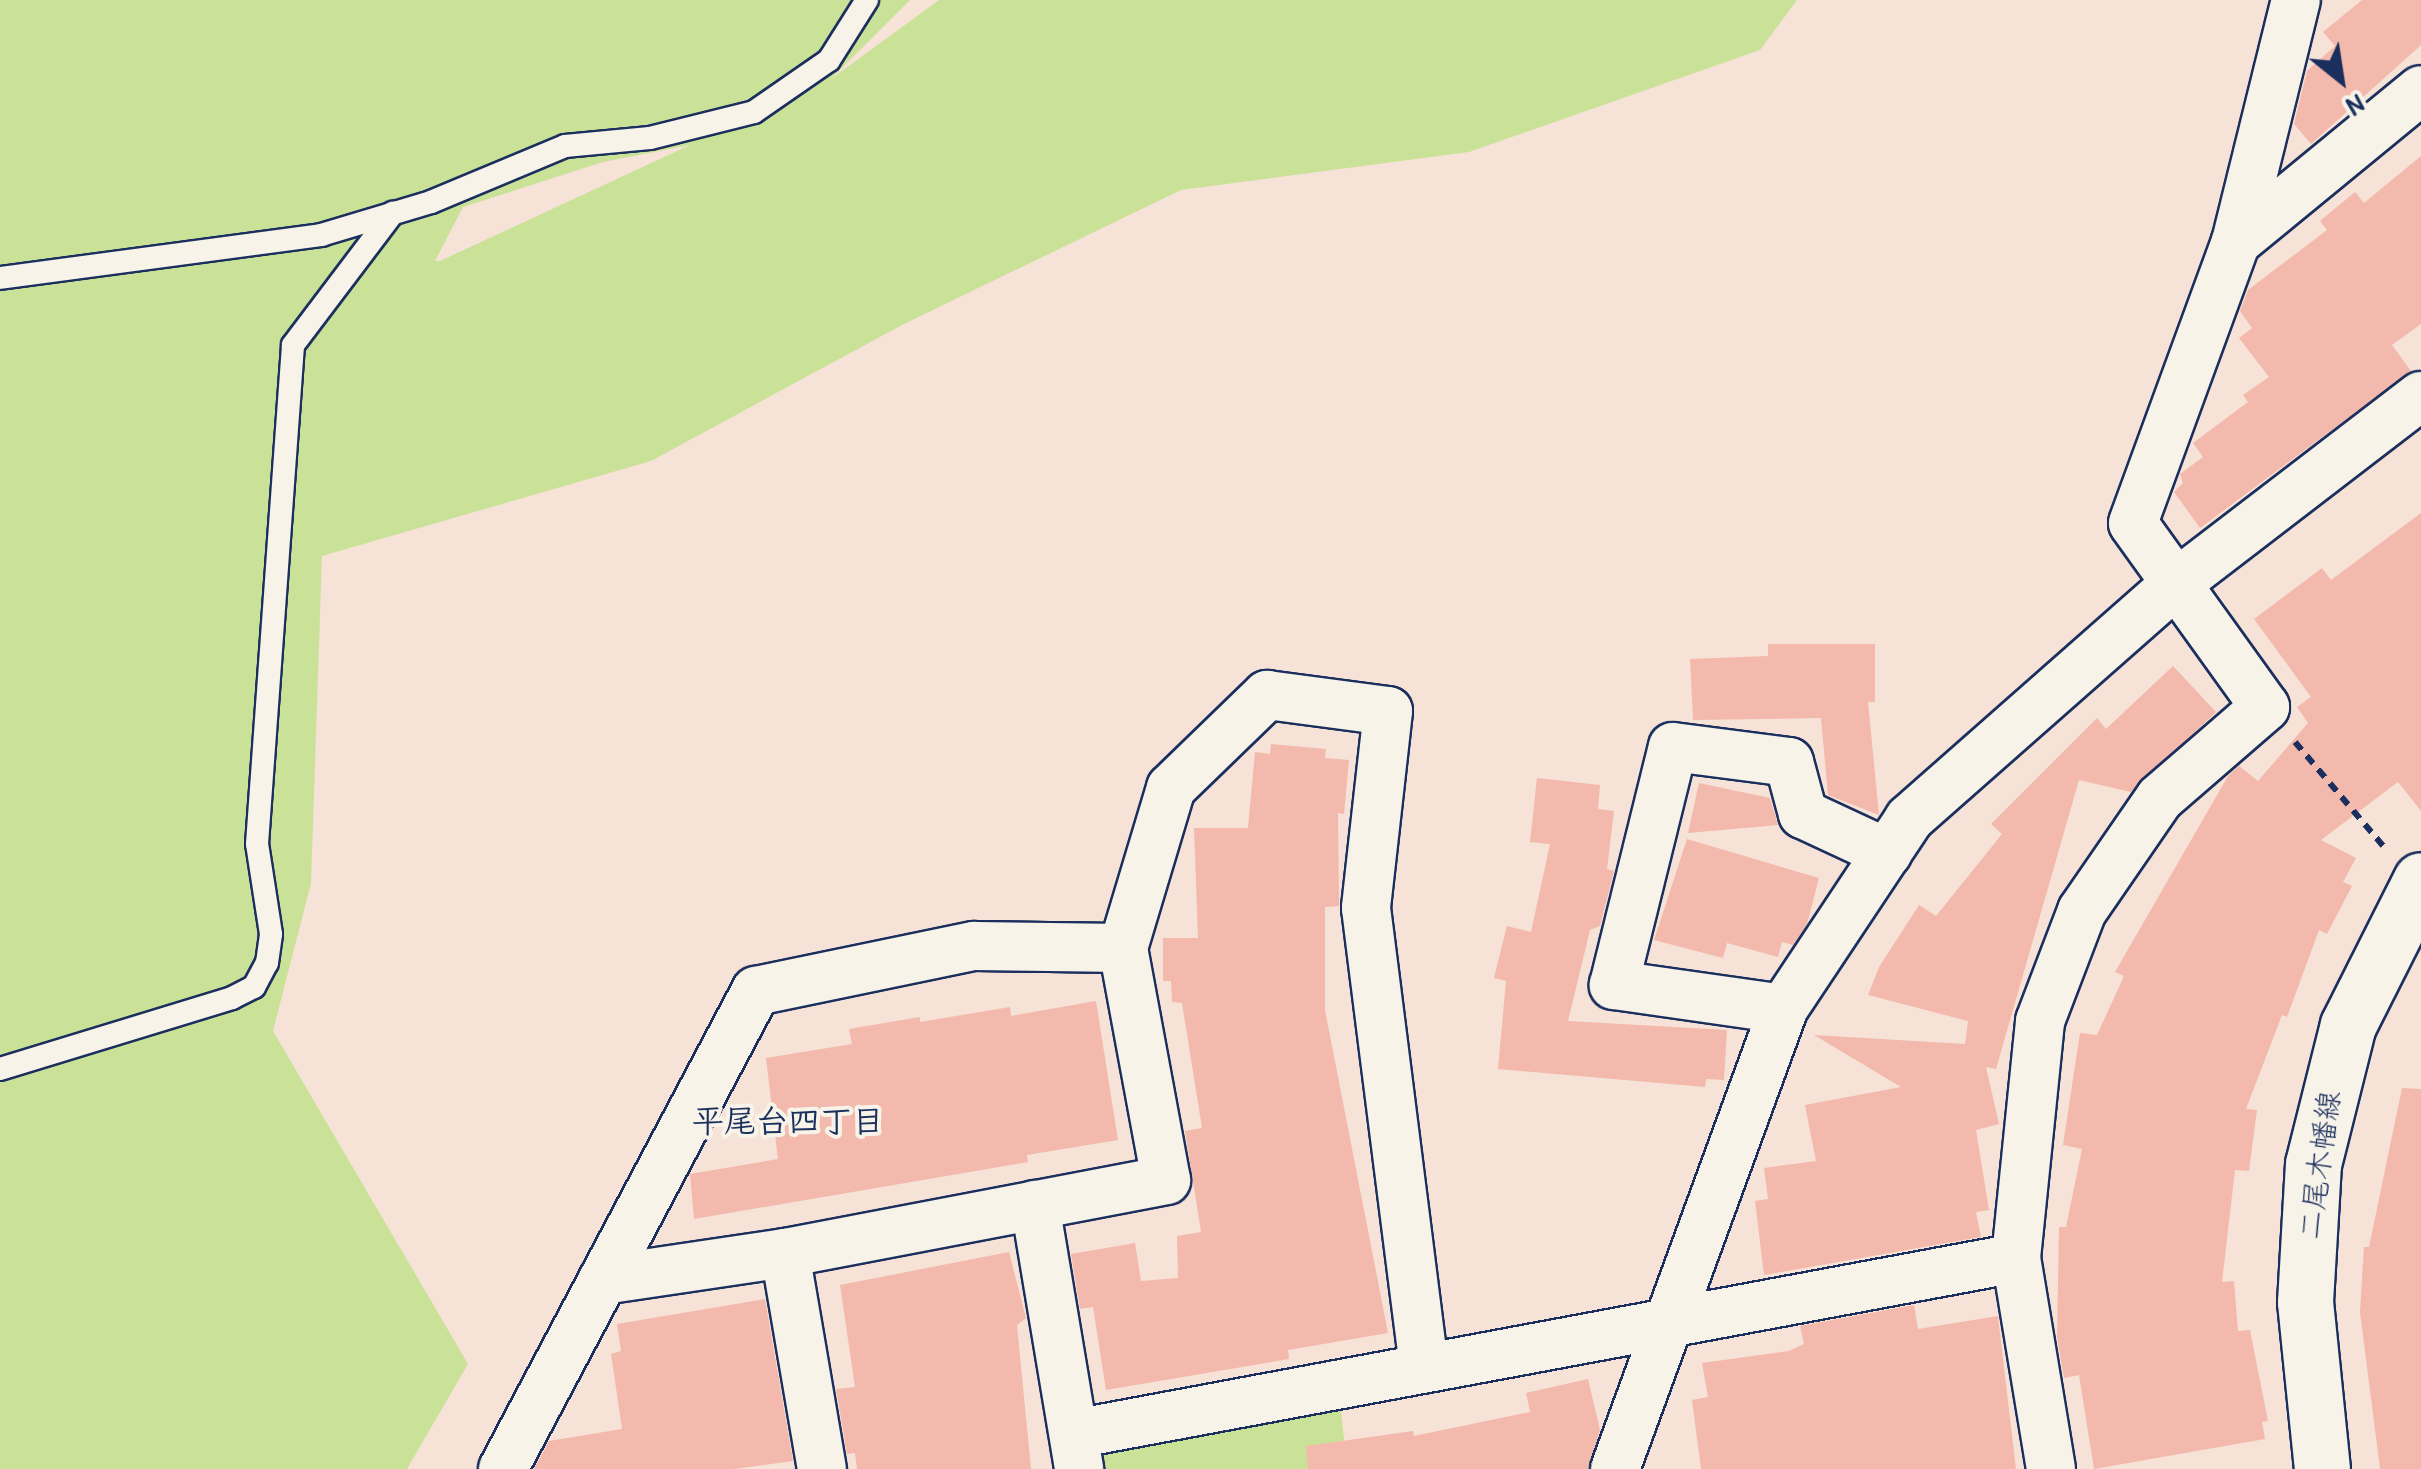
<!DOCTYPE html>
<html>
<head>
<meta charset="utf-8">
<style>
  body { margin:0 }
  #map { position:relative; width:2421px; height:1469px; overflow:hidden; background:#f6e2d6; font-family:"Patrick Hand","Klee One",sans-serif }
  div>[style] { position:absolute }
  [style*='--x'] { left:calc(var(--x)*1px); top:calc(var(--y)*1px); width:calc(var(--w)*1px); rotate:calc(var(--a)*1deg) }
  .green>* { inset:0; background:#cae298 }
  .building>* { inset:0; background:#f3b9ac }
  .path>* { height:6px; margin-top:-3px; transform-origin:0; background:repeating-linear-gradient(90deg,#1b2f5e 0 10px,transparent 0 18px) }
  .roads { filter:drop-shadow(2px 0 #1b2f5e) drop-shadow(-2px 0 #1b2f5e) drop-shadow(0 2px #1b2f5e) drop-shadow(0 -2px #1b2f5e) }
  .service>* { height:22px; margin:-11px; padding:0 11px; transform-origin:11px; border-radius:11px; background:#f7f3e8 }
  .minor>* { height:48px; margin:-24px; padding:0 24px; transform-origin:24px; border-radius:24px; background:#f7f3e8 }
  .secondary>* { height:55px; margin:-27.5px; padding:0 27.5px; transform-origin:27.5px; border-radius:27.5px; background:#f7f3e8 }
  span { translate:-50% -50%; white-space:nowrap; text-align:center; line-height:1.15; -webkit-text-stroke:8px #f7f3e8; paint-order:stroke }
  .street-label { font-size:30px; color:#1b2f5e }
  .neighbourhood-label { font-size:32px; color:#1b2f5e; font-weight:700 }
  .north { position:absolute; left:2291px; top:30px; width:100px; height:100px; -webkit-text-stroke:8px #f7f3e8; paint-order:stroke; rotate:150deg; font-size:28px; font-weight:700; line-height:40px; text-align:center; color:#1b2f5e }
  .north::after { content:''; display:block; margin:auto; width:35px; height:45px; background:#1b2f5e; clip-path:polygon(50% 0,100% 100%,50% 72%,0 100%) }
</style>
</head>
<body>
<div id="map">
  <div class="green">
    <div style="clip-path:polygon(evenodd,0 0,910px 0,831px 79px,939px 0,1797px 0,1760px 50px,1469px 152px,1181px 190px,902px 325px,651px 461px,322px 556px,311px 883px,273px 1031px,468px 1364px,407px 1469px,0 1469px,0 0,690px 145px,440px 261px,435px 261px,463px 207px,603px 162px,690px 145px)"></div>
    <div style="clip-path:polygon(1341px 1410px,1347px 1469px,1079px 1469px,1074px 1434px)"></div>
  </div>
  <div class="building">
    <div style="clip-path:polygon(2362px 0,2421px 0,2421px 45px,2311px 144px,2294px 124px,2307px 71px,2335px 46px,2323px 32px)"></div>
    <div style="clip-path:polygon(2421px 156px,2421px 324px,2392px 345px,2411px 371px,2200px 528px,2174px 492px,2183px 483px,2180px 474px,2203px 457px,2193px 443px,2248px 402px,2243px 395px,2269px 377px,2239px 338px,2252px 328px,2240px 311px,2248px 290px,2327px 230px,2320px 221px,2355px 192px,2364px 203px)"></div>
    <div style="clip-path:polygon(2421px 513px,2421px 811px,2398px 782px,2321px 840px,2356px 858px,2343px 882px,2352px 886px,2327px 934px,2319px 930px,2287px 1017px,2282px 1015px,2246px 1109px,2257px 1110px,2249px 1171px,2235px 1170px,2222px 1282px,2234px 1281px,2238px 1331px,2250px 1330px,2268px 1421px,2262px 1422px,2265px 1439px,2094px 1469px,2079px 1375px,2064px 1378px,2057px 1337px,2059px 1227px,2066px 1227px,2082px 1149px,2063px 1145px,2080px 1033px,2097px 1035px,2124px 976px,2115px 972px,2228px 776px,2239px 766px,2258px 781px,2308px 723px,2297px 707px,2311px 697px,2254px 619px,2322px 568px,2331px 580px)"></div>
    <div style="clip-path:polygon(1768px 644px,1875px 644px,1875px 702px,1868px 702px,1879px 815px,1828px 795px,1821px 718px,1693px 720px,1690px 659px,1768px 656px)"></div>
    <div style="clip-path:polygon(2173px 666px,2216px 712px,2131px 792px,2079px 780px,1996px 1069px,1986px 1067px,1999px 1124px,1976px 1130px,1989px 1210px,1976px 1212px,1981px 1237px,1764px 1275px,1755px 1201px,1768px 1199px,1764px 1168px,1816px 1161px,1805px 1105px,1901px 1087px,1814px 1035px,1965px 1044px,1968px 1021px,1868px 995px,1879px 967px,1919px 905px,1936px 916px,2002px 834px,1991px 824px,2097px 718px,2106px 729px)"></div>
    <div style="clip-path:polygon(1271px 744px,1326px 749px,1325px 758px,1349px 760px,1344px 814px,1338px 813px,1339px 906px,1325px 907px,1325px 1010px,1388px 1333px,1288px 1350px,1289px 1359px,1106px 1390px,1093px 1307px,1080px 1309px,1071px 1254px,1135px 1243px,1141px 1281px,1178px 1278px,1177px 1236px,1201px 1232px,1185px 1131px,1202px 1128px,1182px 1003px,1172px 1002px,1171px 981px,1163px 981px,1163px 938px,1198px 938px,1194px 828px,1248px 828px,1255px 752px,1270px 754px)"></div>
    <div style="clip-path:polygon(1537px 778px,1600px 785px,1598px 809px,1614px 811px,1607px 869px,1614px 871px,1600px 926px,1590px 930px,1568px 1021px,1727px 1030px,1724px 1080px,1706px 1079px,1705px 1087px,1498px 1069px,1506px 981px,1494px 978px,1507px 926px,1531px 932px,1550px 844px,1530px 842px)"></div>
    <div style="clip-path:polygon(1699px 783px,1770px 798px,1778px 825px,1688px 833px)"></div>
    <div style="clip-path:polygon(1687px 839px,1819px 878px,1807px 924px,1793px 945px,1782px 942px,1778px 957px,1727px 943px,1723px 958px,1654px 940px)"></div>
    <div style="clip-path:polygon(1096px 1001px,1118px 1140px,1027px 1155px,1028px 1162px,694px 1219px,690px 1174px,778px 1159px,766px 1058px,852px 1044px,849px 1029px,920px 1017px,920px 1022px,1010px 1007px,1011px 1016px)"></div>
    <div style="clip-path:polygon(2402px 1088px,2421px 1089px,2421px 1469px,2380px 1469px,2360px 1312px,2364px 1247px,2369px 1247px)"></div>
    <div style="clip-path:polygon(1009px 1252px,1026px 1318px,1017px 1325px,1031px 1469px,857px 1469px,855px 1453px,847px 1454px,836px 1389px,855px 1387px,840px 1285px)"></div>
    <div style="clip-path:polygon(765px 1299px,793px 1461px,734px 1469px,534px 1469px,549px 1441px,622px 1429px,611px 1354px,621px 1351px,617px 1324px)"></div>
    <div style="clip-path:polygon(1914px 1305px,1918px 1329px,1998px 1316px,2016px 1469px,1701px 1469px,1692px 1400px,1708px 1397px,1702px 1363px,1789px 1351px,1804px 1344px,1800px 1326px)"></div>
    <div style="clip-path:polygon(1588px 1379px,1600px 1430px,1588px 1469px,1308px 1469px,1306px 1446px,1413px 1431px,1414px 1436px,1530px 1412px,1526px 1393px)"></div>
  </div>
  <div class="path">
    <div style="--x:2295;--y:742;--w:138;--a:49.7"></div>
  </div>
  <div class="roads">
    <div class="service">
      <div style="--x:0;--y:278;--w:324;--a:-7.6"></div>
      <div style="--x:321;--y:235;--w:115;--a:-16.7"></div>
      <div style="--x:431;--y:202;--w:145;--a:-22.7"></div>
      <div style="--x:565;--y:146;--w:85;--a:-5.4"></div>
      <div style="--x:650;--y:138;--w:107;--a:-14"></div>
      <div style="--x:754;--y:112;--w:91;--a:-34.7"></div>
      <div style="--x:829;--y:60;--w:71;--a:-57.7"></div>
      <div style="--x:0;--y:1069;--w:243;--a:-17"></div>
      <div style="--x:232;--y:998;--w:25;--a:-27"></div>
      <div style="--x:254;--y:987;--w:27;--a:-62"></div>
      <div style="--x:267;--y:963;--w:29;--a:-82"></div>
      <div style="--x:271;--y:934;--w:91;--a:-98.8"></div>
      <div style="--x:257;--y:844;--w:500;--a:-85.87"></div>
      <div style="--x:293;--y:345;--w:166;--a:-52.9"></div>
    </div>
    <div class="minor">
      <div style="--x:2236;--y:242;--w:239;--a:-39.4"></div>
      <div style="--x:1783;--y:1009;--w:171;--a:-171.9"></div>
      <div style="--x:1614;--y:985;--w:245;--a:-76.1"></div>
      <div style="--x:1673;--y:747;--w:117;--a:7.4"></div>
      <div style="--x:1789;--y:762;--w:54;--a:74.9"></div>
      <div style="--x:1803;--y:814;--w:93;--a:24.9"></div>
      <div style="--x:1035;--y:1205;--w:268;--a:80.5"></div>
      <div style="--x:785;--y:1253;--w:219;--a:80.3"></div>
      <div style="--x:603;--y:1280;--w:184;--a:-8.4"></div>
      <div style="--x:785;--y:1253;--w:388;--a:-10.8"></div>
      <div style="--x:1166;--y:1180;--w:236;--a:-100.5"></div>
      <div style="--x:1123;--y:948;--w:167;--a:-73.3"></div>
      <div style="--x:1171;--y:788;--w:134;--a:-44.1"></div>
      <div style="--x:1267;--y:695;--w:122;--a:7.5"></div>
      <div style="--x:1388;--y:711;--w:198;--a:96.4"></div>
      <div style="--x:1366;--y:908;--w:464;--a:82.8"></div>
      <div style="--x:1074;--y:1434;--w:958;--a:-10.58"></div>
      <div style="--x:503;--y:1469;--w:541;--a:-62.11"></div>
      <div style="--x:756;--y:991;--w:223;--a:-11.7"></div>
      <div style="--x:974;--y:946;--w:149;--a:0.8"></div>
      <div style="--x:1615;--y:1469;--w:490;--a:-69.9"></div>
      <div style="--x:1783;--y:1009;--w:228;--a:-56.4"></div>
      <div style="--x:1909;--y:819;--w:352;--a:-41.4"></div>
      <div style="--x:2173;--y:586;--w:312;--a:-37.5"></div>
      <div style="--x:2051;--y:1469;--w:214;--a:-99.4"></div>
      <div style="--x:2016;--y:1258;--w:238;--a:-84.2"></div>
      <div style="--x:2040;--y:1021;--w:118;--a:-69.1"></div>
      <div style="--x:2082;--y:911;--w:137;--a:-55.4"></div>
      <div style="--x:2160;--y:798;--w:139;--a:-40.9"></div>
      <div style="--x:2265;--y:707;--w:226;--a:-125.7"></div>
      <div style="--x:2133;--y:523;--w:299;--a:-69.9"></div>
      <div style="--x:2236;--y:242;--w:249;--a:-76.1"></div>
    </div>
    <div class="secondary">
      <div style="--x:2322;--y:1469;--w:168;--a:-95.8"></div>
      <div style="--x:2305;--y:1302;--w:138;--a:-86.7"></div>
      <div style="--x:2313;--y:1164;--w:143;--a:-75.9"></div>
      <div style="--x:2348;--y:1025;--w:162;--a:-63.3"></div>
    </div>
  </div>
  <div class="street-label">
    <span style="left:2319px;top:1165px;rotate:-82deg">二尾木幡線</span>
  </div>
  <div class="neighbourhood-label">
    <span style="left:788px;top:1121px">平尾台四丁目</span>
  </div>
  <div class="north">N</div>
</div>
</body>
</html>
